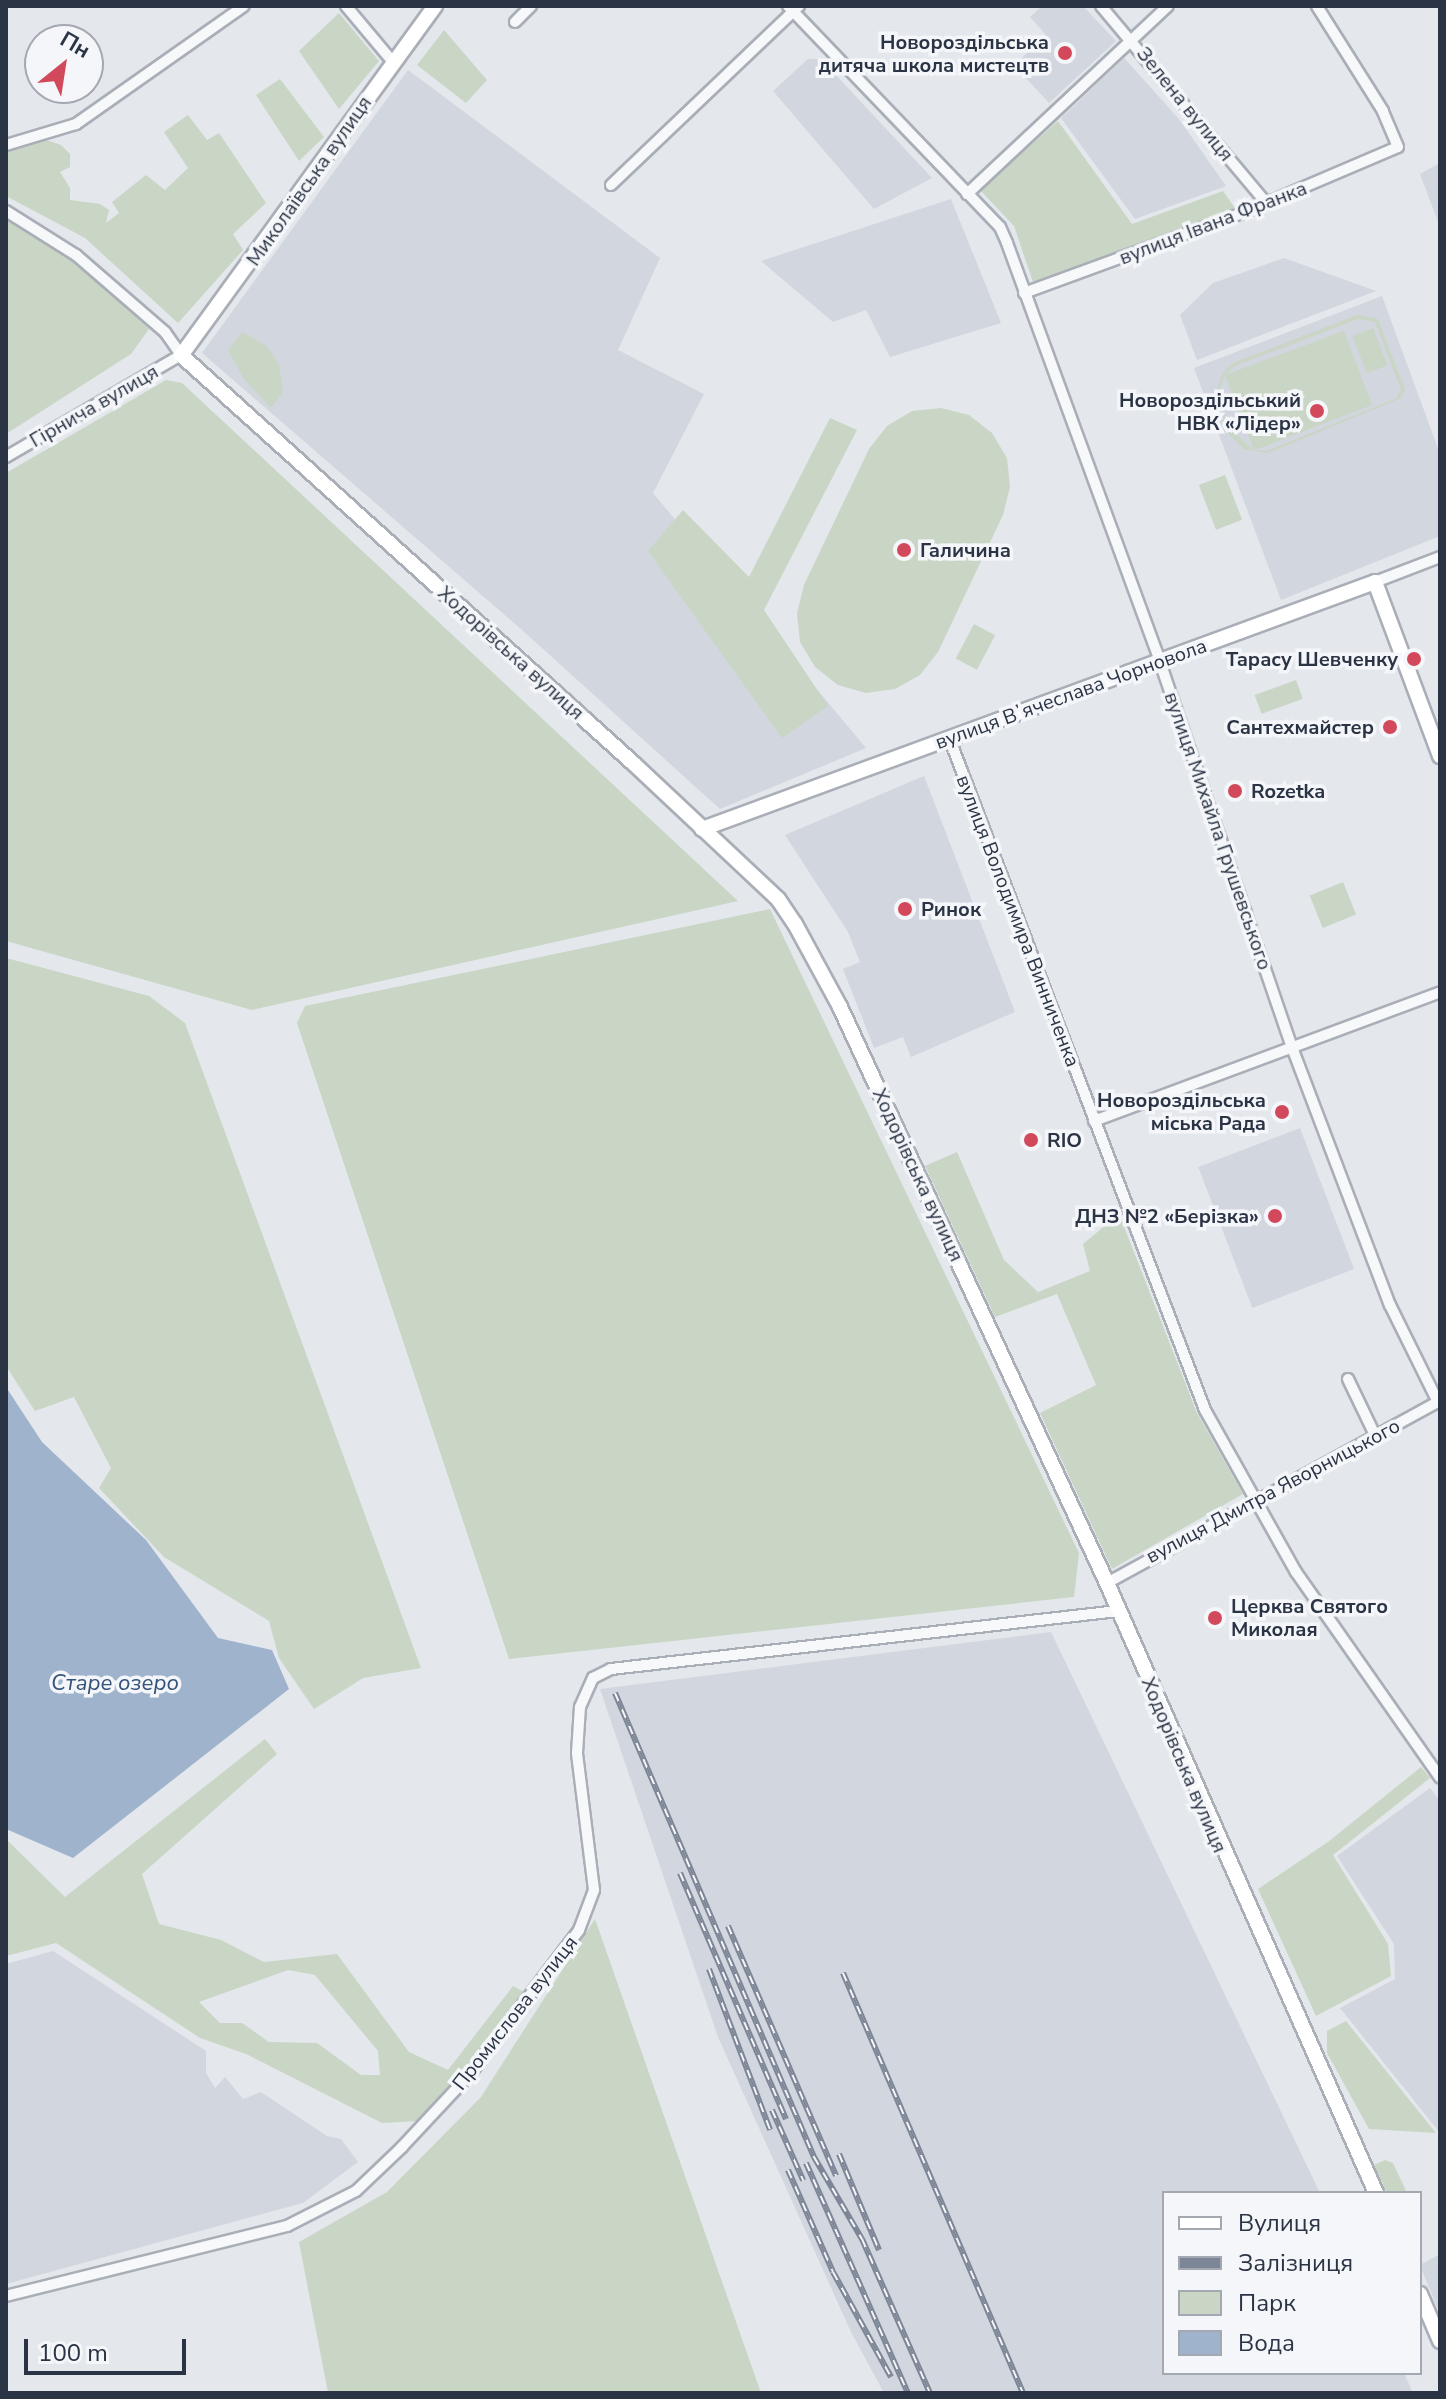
<!DOCTYPE html>
<html>
<head>
<meta charset="utf-8">
<style>
  body { margin:0 }
  #map { position:relative; width:1446px; height:2399px; overflow:hidden; background:#e4e7ec; font-family:"Nunito Sans",sans-serif }
  div>[style] { position:absolute }
  [style*='--x'] { left:calc(var(--x)*1px); top:calc(var(--y)*1px); width:calc(var(--w)*1px); rotate:calc(var(--a)*1deg) }
  .built>* { inset:0; background:#d2d6de; transform-origin:0 0 }
  .green>* { inset:0; background:#c9d6c5; transform-origin:0 0 }
  .water>* { inset:0; background:#9fb4cc }
  .roads { filter:drop-shadow(2px 0 #a9aeb7) drop-shadow(-2px 0 #a9aeb7) drop-shadow(0 2px #a9aeb7) drop-shadow(0 -2px #a9aeb7) }
  .street>* { height:10px; margin:-5px; padding:0 5px; transform-origin:5px; border-radius:5px; background:#f7f8fa }
  .secondary>* { height:14px; margin:-7px; padding:0 7px; transform-origin:7px; border-radius:7px; background:#fff }
  .rail>* { height:6px; margin-top:-3px; transform-origin:0; background:repeating-linear-gradient(90deg,#f4f6f9 0 9px,#7d8696 0 18px); box-sizing:border-box; border-block:2px solid #7d8696 }
  .dots>* { width:22px; height:22px; translate:-50% -50%; box-sizing:border-box; border:4px solid #f4f6f9; border-radius:50% }
  span { translate:-50% -50%; white-space:nowrap; text-align:center; line-height:1.15; -webkit-text-stroke:7px #f4f6f9; paint-order:stroke }
  .poi-label { font-size:20px; color:#2b3445; font-weight:700 }
  .right { translate:-100% -50%; text-align:right }
  .left { translate:0 -50%; text-align:left }
  .street-label { font-size:20px; color:#2b3445 }
  .water-label { font-size:22px; color:#34527a; font-style:italic }
  .frame { position:absolute; inset:0; border:8px solid #2b3445; pointer-events:none }
  .legend { position:absolute; left:1162px; top:2191px; width:260px; height:184px; box-sizing:border-box; background:#f4f6f9; border:2px solid #a4a8b1; margin:0; padding:10px 14px; list-style:none; font-size:24px; color:#2b3445 }
  .legend li { display:flex; align-items:center; gap:16px; height:40px }
  .legend b { width:40px; border:2px solid #a4a8b1 }
  .north { position:absolute; left:24px; top:24px; width:80px; height:80px; box-sizing:border-box; background:#f4f6f9; border:2px solid #a4a8b1; border-radius:50%; rotate:30deg; font-size:22px; font-weight:700; line-height:32px; text-align:center; color:#2b3445 }
  .north::after { content:''; display:block; margin:auto; width:28px; height:36px; background:#d1495b; clip-path:polygon(50% 0,100% 100%,50% 72%,0 100%) }
  .scale { position:absolute; left:24px; top:2339px; width:162px; height:36px; box-sizing:border-box; border:4px solid #2b3445; border-top:0; padding-left:10px; font-size:24px; line-height:28px; white-space:nowrap; color:#2b3445; -webkit-text-stroke:6px #f4f6f9; paint-order:stroke }
</style>
</head>
<body>
<div id="map">
  <div class="built">
    <div style="clip-path:polygon(1042px 6px,1083px 6px,1116px 41px,1049px 103px,1014px 65px,1046px 35px,1030px 17px)"></div>
    <div style="clip-path:polygon(1124px 58px,1179px 119px,1226px 186px,1135px 219px,1061px 118px)"></div>
    <div style="clip-path:polygon(808px 59px,821px 59px,932px 178px,874px 209px,773px 91px)"></div>
    <div style="clip-path:polygon(408px 70px,660px 258px,618px 350px,704px 394px,653px 493px,866px 748px,720px 809px,521px 629px,202px 353px)"></div>
    <div style="clip-path:polygon(1440px 163px,1440px 227px,1420px 174px)"></div>
    <div style="clip-path:polygon(951px 199px,1001px 323px,890px 357px,866px 310px,833px 322px,761px 261px)"></div>
    <div style="clip-path:polygon(1284px 258px,1376px 291px,1197px 360px,1180px 315px,1213px 283px)"></div>
    <div style="clip-path:polygon(1382px 296px,1440px 454px,1440px 536px,1281px 600px,1194px 368px)"></div>
    <div style="clip-path:polygon(924px 776px,1015px 1012px,911px 1057px,903px 1037px,874px 1048px,843px 969px,860px 962px,848px 932px,785px 835px)"></div>
    <div style="left:1300px;top:1128px;width:151px;height:109px;rotate:69deg"></div>
    <div style="clip-path:polygon(1051px 1632px,1320px 2193px,1164px 2193px,1164px 2373px,1404px 2373px,1413px 2393px,884px 2393px,851px 2332px,718px 2037px,600px 1689px)"></div>
    <div style="clip-path:polygon(1430px 1788px,1440px 1801px,1440px 2133px,1340px 2008px,1395px 1979px,1394px 1944px,1337px 1856px)"></div>
    <div style="clip-path:polygon(53px 1951px,206px 2051px,206px 2073px,215px 2088px,225px 2077px,243px 2099px,261px 2092px,327px 2136px,341px 2139px,358px 2162px,303px 2203px,6px 2284px,6px 1964px)"></div>
    <div style="clip-path:polygon(1440px 2254px,1440px 2314px,1420px 2265px)"></div>
  </div>
  <div class="green">
    <div style="clip-path:polygon(339px 13px,379px 61px,339px 109px,299px 51px)"></div>
    <div style="clip-path:polygon(444px 30px,487px 80px,466px 103px,417px 65px)"></div>
    <div style="clip-path:polygon(280px 79px,324px 137px,299px 161px,256px 95px)"></div>
    <div style="clip-path:polygon(188px 115px,207px 140px,219px 133px,266px 203px,233px 234px,243px 250px,178px 323px,85px 238px,6px 196px,6px 154px,23px 132px,61px 145px,70px 154px,70px 167px,60px 172px,70px 188px,70px 200px,100px 204px,109px 210px,106px 223px,119px 213px,112px 202px,146px 175px,165px 190px,188px 168px,164px 132px)"></div>
    <div style="clip-path:polygon(1058px 121px,1132px 224px,1223px 191px,1235px 208px,1034px 285px,1014px 226px,980px 190px)"></div>
    <div style="clip-path:polygon(6px 220px,60px 248px,149px 329px,131px 354px,6px 434px)"></div>
    <div style="clip-path:polygon(evenodd,1357px 315px,1378px 319px,1405px 390px,1401px 398px,1268px 453px,1244px 449px,1229px 434px,1214px 397px,1224px 371px,1233px 363px,1357px 315px,1358px 319px,1375px 322px,1401px 390px,1397px 398px,1267px 451px,1255px 450px,1372px 405px,1344px 331px,1225px 375px,1235px 366px,1358px 319px,1357px 315px,1225px 375px,1254px 450px,1253px 450px,1227px 426px,1222px 411px,1217px 395px,1225px 375px)"></div>
    <div style="left:1373px;top:328px;width:40px;height:22px;rotate:69deg"></div>
    <div style="clip-path:polygon(242px 332px,267px 346px,279px 365px,283px 392px,271px 408px,244px 379px,228px 350px)"></div>
    <div style="clip-path:polygon(166px 380px,182px 383px,738px 901px,252px 1010px,6px 941px,6px 473px)"></div>
    <div style="clip-path:polygon(941px 408px,969px 415px,992px 433px,1007px 458px,1010px 487px,1003px 515px,938px 652px,920px 675px,895px 689px,866px 693px,838px 685px,815px 667px,800px 642px,797px 613px,804px 585px,869px 449px,887px 426px,912px 411px)"></div>
    <div style="clip-path:polygon(830px 418px,857px 430px,764px 610px,828px 706px,782px 738px,648px 551px,683px 510px,749px 577px)"></div>
    <div style="left:1225px;top:475px;width:48px;height:28px;rotate:69deg"></div>
    <div style="left:974px;top:624px;width:24px;height:39px;rotate:28deg"></div>
    <div style="left:1296px;top:680px;width:20px;height:44px;rotate:70deg"></div>
    <div style="left:1343px;top:882px;width:35px;height:36px;rotate:68deg"></div>
    <div style="clip-path:polygon(770px 909px,1079px 1553px,1074px 1597px,509px 1659px,297px 1023px,305px 1006px)"></div>
    <div style="clip-path:polygon(6px 958px,149px 996px,185px 1023px,421px 1668px,363px 1678px,314px 1709px,279px 1658px,269px 1621px,164px 1557px,99px 1488px,111px 1468px,74px 1397px,35px 1411px,6px 1366px)"></div>
    <div style="clip-path:polygon(957px 1152px,1004px 1260px,1038px 1292px,1090px 1271px,1083px 1244px,1119px 1214px,1197px 1413px,1243px 1494px,1112px 1569px,1040px 1413px,1096px 1385px,1057px 1294px,995px 1317px,925px 1166px)"></div>
    <div style="clip-path:polygon(evenodd,265px 1739px,277px 1754px,142px 1874px,159px 1924px,221px 1940px,264px 1962px,337px 1954px,409px 2052px,448px 2070px,513px 1986px,526px 1993px,462px 2075px,418px 2121px,382px 2123px,246px 2054px,200px 2038px,56px 1943px,6px 1956px,6px 1839px,65px 1897px,265px 1739px,288px 1970px,315px 1975px,378px 2051px,380px 2075px,361px 2075px,317px 2043px,269px 2042px,242px 2023px,220px 2023px,199px 2002px,288px 1970px)"></div>
    <div style="clip-path:polygon(1421px 1767px,1430px 1778px,1333px 1855px,1388px 1944px,1391px 1976px,1316px 2016px,1258px 1889px,1328px 1842px)"></div>
    <div style="clip-path:polygon(595px 1919px,761px 2393px,328px 2393px,299px 2242px,387px 2192px,481px 2097px)"></div>
    <div style="clip-path:polygon(1346px 2021px,1436px 2133px,1369px 2129px,1327px 2053px,1327px 2031px)"></div>
    <div style="clip-path:polygon(1385px 2160px,1393px 2163px,1407px 2193px,1387px 2193px,1374px 2165px)"></div>
  </div>
  <div class="water">
    <div style="clip-path:polygon(6px 1387px,42px 1442px,146px 1540px,218px 1638px,272px 1650px,289px 1689px,73px 1858px,6px 1829px)"></div>
  </div>
  <div class="roads">
    <div class="street">
      <div style="--x:346;--y:6;--w:73;--a:50"></div>
      <div style="--x:788;--y:6;--w:306;--a:46.2"></div>
      <div style="--x:1000;--y:227;--w:17;--a:66"></div>
      <div style="--x:1007;--y:243;--w:446;--a:69.9"></div>
      <div style="--x:1160;--y:662;--w:410;--a:71.1"></div>
      <div style="--x:1293;--y:1050;--w:273;--a:69.2"></div>
      <div style="--x:1390;--y:1305;--w:108;--a:63.7"></div>
      <div style="--x:1101;--y:6;--w:258;--a:50"></div>
      <div style="--x:515;--y:22;--w:23;--a:-45"></div>
      <div style="--x:6;--y:145;--w:73;--a:-16.7"></div>
      <div style="--x:76;--y:124;--w:205;--a:-35.1"></div>
      <div style="--x:611;--y:185;--w:260;--a:-43.6"></div>
      <div style="--x:967;--y:194;--w:275;--a:-43.1"></div>
      <div style="--x:6;--y:211;--w:83;--a:32.2"></div>
      <div style="--x:76;--y:255;--w:118;--a:40.9"></div>
      <div style="--x:165;--y:332;--w:28;--a:55"></div>
      <div style="--x:181;--y:355;--w:203;--a:149.8"></div>
      <div style="--x:1024;--y:293;--w:233;--a:-20.1"></div>
      <div style="--x:1243;--y:213;--w:168;--a:-23.1"></div>
      <div style="--x:1398;--y:147;--w:39;--a:-113"></div>
      <div style="--x:1383;--y:111;--w:124;--a:-122.2"></div>
      <div style="--x:1375;--y:582;--w:70;--a:-21"></div>
      <div style="--x:950;--y:740;--w:717;--a:69.16"></div>
      <div style="--x:1205;--y:1410;--w:186;--a:60.7"></div>
      <div style="--x:1296;--y:1572;--w:251;--a:55"></div>
      <div style="--x:1094;--y:1121;--w:369;--a:-20.4"></div>
      <div style="--x:1348;--y:1379;--w:62;--a:64.3"></div>
      <div style="--x:1107;--y:1583;--w:379;--a:-28.7"></div>
      <div style="--x:6;--y:2296;--w:290;--a:-14"></div>
      <div style="--x:287;--y:2226;--w:77;--a:-26.9"></div>
      <div style="--x:356;--y:2191;--w:64;--a:-43.7"></div>
      <div style="--x:402;--y:2147;--w:101;--a:-47"></div>
      <div style="--x:471;--y:2073;--w:179;--a:-52.9"></div>
      <div style="--x:579;--y:1930;--w:43;--a:-69.4"></div>
      <div style="--x:594;--y:1890;--w:138;--a:-97.1"></div>
      <div style="--x:577;--y:1753;--w:46;--a:-86.3"></div>
      <div style="--x:580;--y:1707;--w:32;--a:-66"></div>
      <div style="--x:593;--y:1678;--w:20;--a:-27"></div>
      <div style="--x:611;--y:1669;--w:510;--a:-6.53"></div>
    </div>
    <div class="secondary">
      <div style="--x:435;--y:6;--w:432;--a:126"></div>
      <div style="--x:181;--y:355;--w:609;--a:42.07"></div>
      <div style="--x:633;--y:763;--w:199;--a:43.2"></div>
      <div style="--x:778;--y:899;--w:30;--a:56"></div>
      <div style="--x:795;--y:924;--w:94;--a:61.5"></div>
      <div style="--x:840;--y:1007;--w:635;--a:65.13"></div>
      <div style="--x:1107;--y:1583;--w:667;--a:66.2"></div>
      <div style="--x:702;--y:829;--w:717;--a:-20.15"></div>
      <div style="--x:1375;--y:582;--w:186;--a:69.5"></div>
      <div style="--x:1420;--y:2294;--w:51;--a:66.9"></div>
    </div>
  </div>
  <div class="rail">
    <div style="--x:615;--y:1693;--w:505;--a:66.79"></div>
    <div style="--x:814;--y:2157;--w:95;--a:59.7"></div>
    <div style="--x:862;--y:2239;--w:168;--a:66.2"></div>
    <div style="--x:680;--y:1873;--w:268;--a:66.7"></div>
    <div style="--x:728;--y:1926;--w:272;--a:66.6"></div>
    <div style="--x:709;--y:1969;--w:172;--a:69.2"></div>
    <div style="--x:843;--y:1973;--w:457;--a:66.8"></div>
    <div style="--x:772;--y:2110;--w:77;--a:66.1"></div>
    <div style="--x:839;--y:2154;--w:104;--a:67.4"></div>
    <div style="--x:806;--y:2163;--w:252;--a:66.1"></div>
    <div style="--x:788;--y:2170;--w:111;--a:66.2"></div>
    <div style="--x:833;--y:2272;--w:120;--a:61.1"></div>
  </div>
  <div class="dots">
    <div style="left:1065px;top:53px;background:#d1495b"></div>
    <div style="left:1317px;top:411px;background:#d1495b"></div>
    <div style="left:904px;top:550px;background:#d1495b"></div>
    <div style="left:1414px;top:659px;background:#d1495b"></div>
    <div style="left:1390px;top:727px;background:#d1495b"></div>
    <div style="left:1235px;top:791px;background:#d1495b"></div>
    <div style="left:905px;top:909px;background:#d1495b"></div>
    <div style="left:1282px;top:1112px;background:#d1495b"></div>
    <div style="left:1031px;top:1140px;background:#d1495b"></div>
    <div style="left:1275px;top:1216px;background:#d1495b"></div>
    <div style="left:1215px;top:1618px;background:#d1495b"></div>
  </div>
  <div class="poi-label">
    <span class="right" style="left:1049px;top:54px">Новороздільська<br>дитяча школа мистецтв</span>
    <span class="right" style="left:1301px;top:412px">Новороздільський<br>НВК «Лідер»</span>
    <span class="left" style="left:920px;top:550px">Галичина</span>
    <span class="right" style="left:1398px;top:659px">Тарасу Шевченку</span>
    <span class="right" style="left:1374px;top:727px">Сантехмайстер</span>
    <span class="left" style="left:1251px;top:791px">Rozetka</span>
    <span class="left" style="left:921px;top:909px">Ринок</span>
    <span class="right" style="left:1266px;top:1112px">Новороздільська<br>міська Рада</span>
    <span class="left" style="left:1047px;top:1140px">RIO</span>
    <span class="right" style="left:1259px;top:1216px">ДНЗ №2 «Берізка»</span>
    <span class="left" style="left:1231px;top:1618px">Церква Святого<br>Миколая</span>
  </div>
  <div class="street-label">
    <span style="left:1185px;top:104px;rotate:51deg">Зелена вулиця</span>
    <span style="left:309px;top:181px;rotate:-55deg">Миколаївська вулиця</span>
    <span style="left:1213px;top:223px;rotate:-21deg">вулиця Івана Франка</span>
    <span style="left:94px;top:406px;rotate:-30deg">Гірнича вулиця</span>
    <span style="left:511px;top:653px;rotate:42deg">Ходорівська вулиця</span>
    <span style="left:1071px;top:694px;rotate:-20deg">вулиця Вʼячеслава Чорновола</span>
    <span style="left:1218px;top:831px;rotate:71deg">вулиця Михайла Грушевського</span>
    <span style="left:1018px;top:921px;rotate:69deg">вулиця Володимира Винниченка</span>
    <span style="left:918px;top:1175px;rotate:65deg">Ходорівська вулиця</span>
    <span style="left:1273px;top:1491px;rotate:-28deg">вулиця Дмитра Яворницького</span>
    <span style="left:1184px;top:1765px;rotate:67deg">Ходорівська вулиця</span>
    <span style="left:515px;top:2013px;rotate:-52deg">Промислова вулиця</span>
  </div>
  <div class="water-label">
    <span style="left:115px;top:1684px">Старе озеро</span>
  </div>
  <div class="frame"></div>
  <ul class="legend">
  <li><b style="height:10px;background:#fff"></b>Вулиця</li>
  <li><b style="height:10px;background:#7d8696"></b>Залізниця</li>
  <li><b style="height:22px;background:#c9d6c5"></b>Парк</li>
  <li><b style="height:22px;background:#9fb4cc"></b>Вода</li>
  </ul>
  <div class="north">Пн</div>
  <div class="scale">100 m</div>
</div>
</body>
</html>
